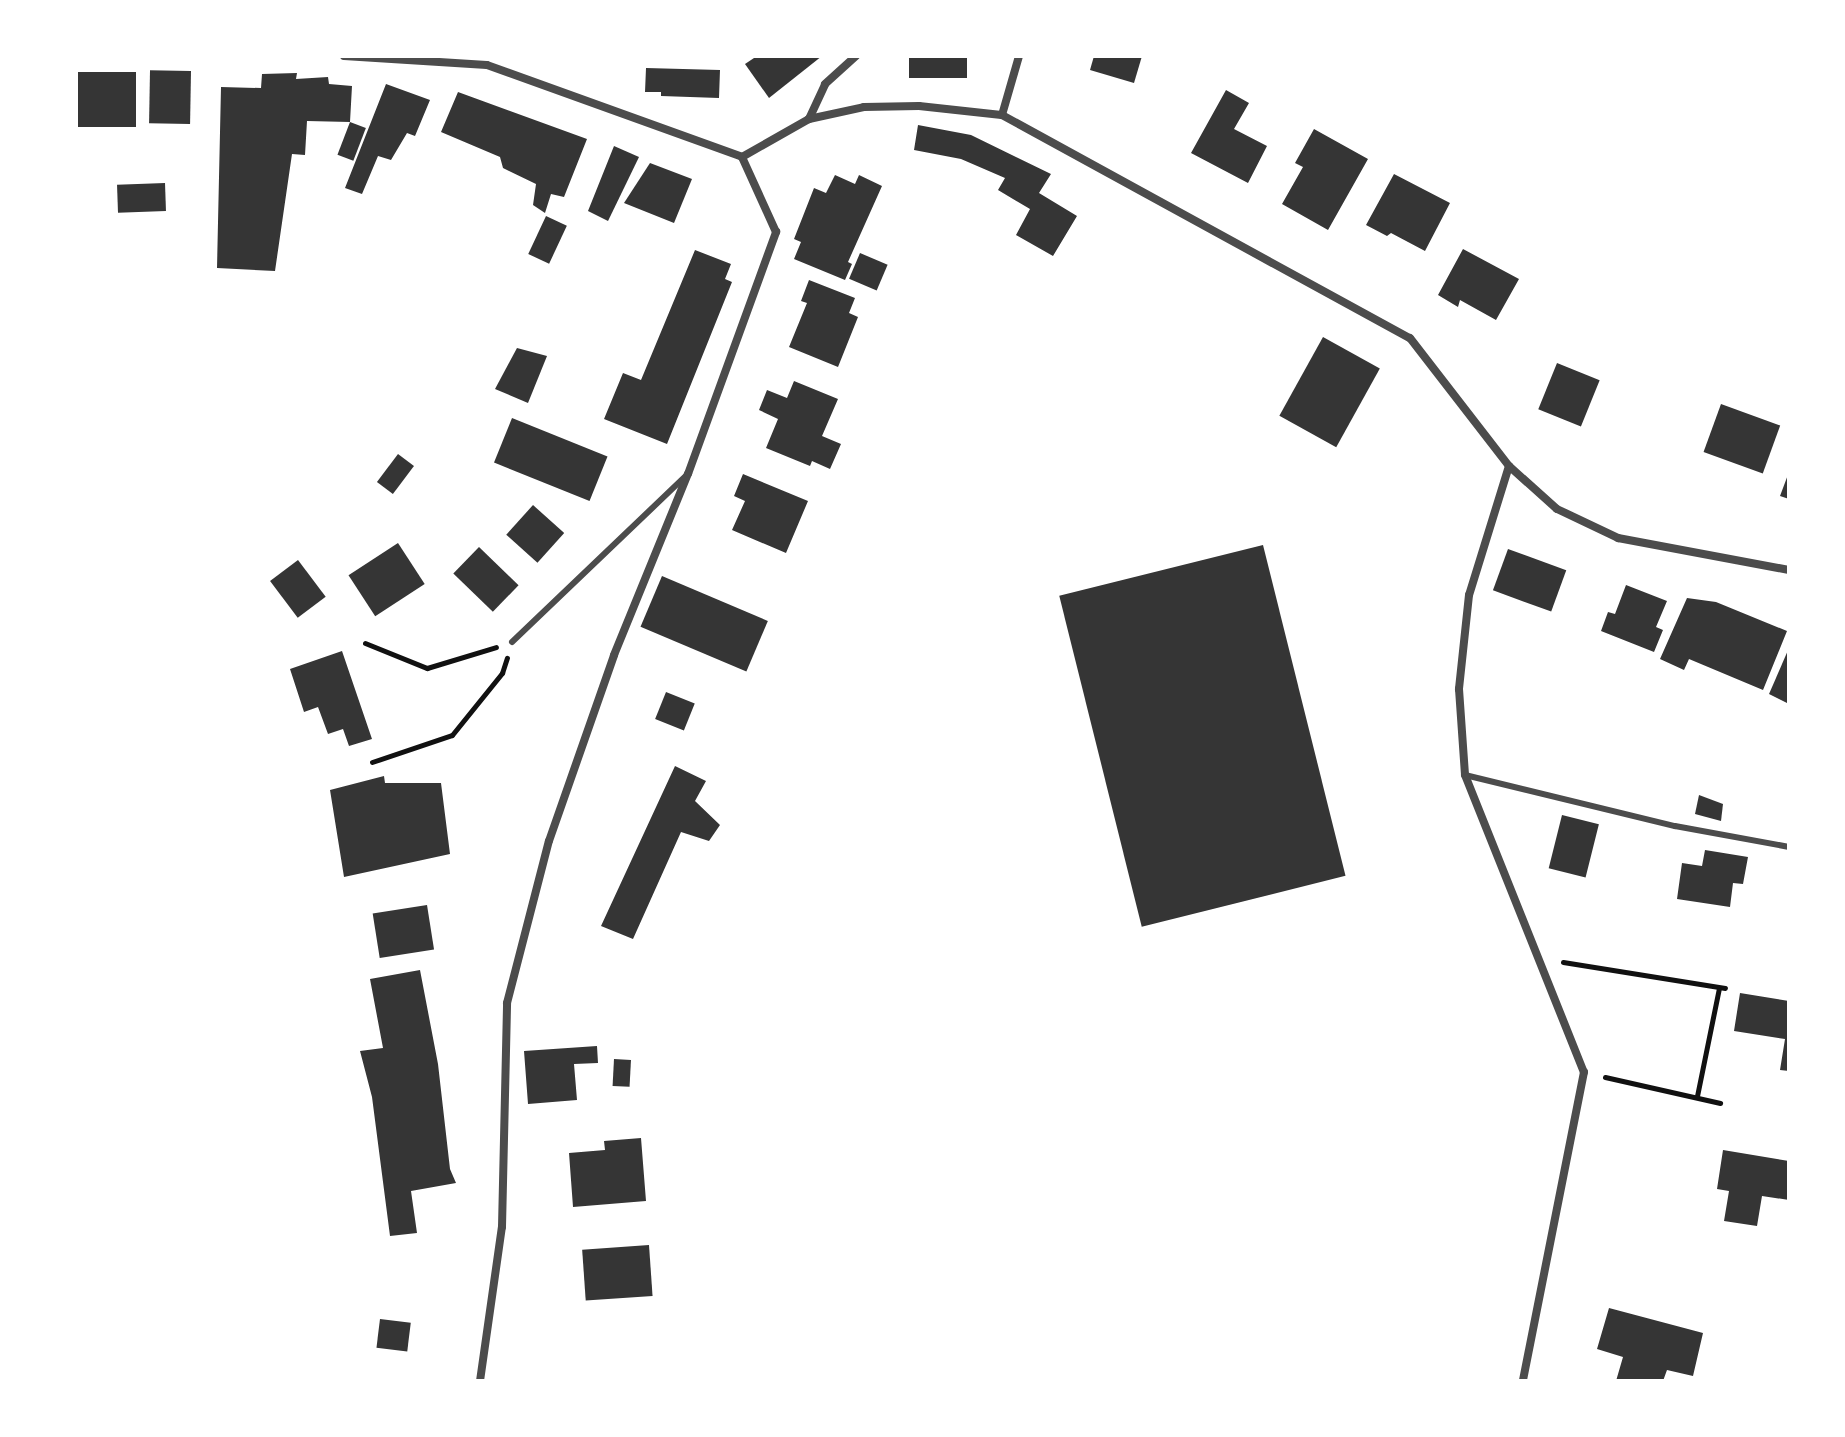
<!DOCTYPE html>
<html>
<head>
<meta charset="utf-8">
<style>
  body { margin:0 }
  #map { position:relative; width:1845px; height:1437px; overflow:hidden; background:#fff; font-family:"Fira Sans Condensed",sans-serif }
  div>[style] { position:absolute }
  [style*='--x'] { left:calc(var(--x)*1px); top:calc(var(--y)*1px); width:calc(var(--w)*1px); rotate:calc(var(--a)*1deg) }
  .building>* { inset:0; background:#353535; transform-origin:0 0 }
  .path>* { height:5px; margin:-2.5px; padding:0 2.5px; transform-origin:2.5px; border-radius:2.5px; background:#111 }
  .service>* { height:6px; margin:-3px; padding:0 3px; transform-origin:3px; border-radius:3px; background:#4c4c4c }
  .minor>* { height:8px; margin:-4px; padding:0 4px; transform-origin:4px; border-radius:4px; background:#4c4c4c }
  span { translate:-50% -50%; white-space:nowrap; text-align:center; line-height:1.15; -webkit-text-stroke:8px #fff; paint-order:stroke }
  .frame { position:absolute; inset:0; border:58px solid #fff; pointer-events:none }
</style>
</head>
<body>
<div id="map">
  <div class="building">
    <div style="clip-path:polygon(757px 56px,822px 56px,769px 98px,745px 64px)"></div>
    <div style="left:909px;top:56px;width:58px;height:22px"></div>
    <div style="clip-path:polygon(1094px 56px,1142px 56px,1134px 83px,1090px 70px)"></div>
    <div style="clip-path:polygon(646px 68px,720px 70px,719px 98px,661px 96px,661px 92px,645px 92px)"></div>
    <div style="left:191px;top:71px;width:53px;height:41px;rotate:91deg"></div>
    <div style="left:78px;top:72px;width:58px;height:55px"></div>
    <div style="clip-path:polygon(297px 73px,296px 79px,328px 77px,329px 84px,352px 86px,350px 122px,307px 121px,305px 155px,292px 154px,275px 271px,217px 268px,221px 87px,261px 88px,262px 74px)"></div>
    <div style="clip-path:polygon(386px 84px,430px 100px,415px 136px,407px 133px,391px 160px,378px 156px,362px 194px,345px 188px)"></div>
    <div style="clip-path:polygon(1226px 90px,1249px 103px,1234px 129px,1267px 146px,1248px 183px,1191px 153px)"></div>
    <div style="clip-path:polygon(458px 92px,587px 139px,564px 197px,551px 194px,545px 213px,533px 205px,536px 184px,503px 168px,500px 157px,441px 132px)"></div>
    <div style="left:350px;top:122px;width:17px;height:35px;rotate:21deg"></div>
    <div style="clip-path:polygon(918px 125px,971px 135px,1051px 174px,1039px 193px,1077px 216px,1053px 256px,1016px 235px,1030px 209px,998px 190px,1005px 178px,961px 159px,914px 150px)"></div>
    <div style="clip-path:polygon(1314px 129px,1368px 159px,1328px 230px,1282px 204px,1303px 167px,1295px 163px)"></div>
    <div style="clip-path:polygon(614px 146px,639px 157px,608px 221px,588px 211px)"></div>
    <div style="clip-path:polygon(650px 163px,692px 179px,674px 223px,624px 203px)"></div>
    <div style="clip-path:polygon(1394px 174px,1450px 203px,1425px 251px,1391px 233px,1387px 236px,1366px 225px)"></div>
    <div style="clip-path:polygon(835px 175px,855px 184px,859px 175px,882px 186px,848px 262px,852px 264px,845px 280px,794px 259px,801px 242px,794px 239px,814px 188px,826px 193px)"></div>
    <div style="left:165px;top:183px;width:28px;height:48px;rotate:88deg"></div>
    <div style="left:546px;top:216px;width:23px;height:42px;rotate:25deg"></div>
    <div style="clip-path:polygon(1463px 249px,1519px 279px,1496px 320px,1460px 300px,1458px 307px,1438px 295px)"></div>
    <div style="clip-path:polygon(695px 250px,731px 264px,725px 279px,732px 282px,667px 444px,604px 419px,623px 373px,641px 380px)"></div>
    <div style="left:860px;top:253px;width:30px;height:28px;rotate:23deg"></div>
    <div style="clip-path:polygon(809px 280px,855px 298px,849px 313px,858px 317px,838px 367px,789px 347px,807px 303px,801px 301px)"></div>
    <div style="left:1323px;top:337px;width:65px;height:90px;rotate:29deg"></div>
    <div style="clip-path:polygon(517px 348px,547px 356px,528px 403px,495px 389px)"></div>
    <div style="left:1557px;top:363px;width:46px;height:50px;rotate:22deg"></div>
    <div style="clip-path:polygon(794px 381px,838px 399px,822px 436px,841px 444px,830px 469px,812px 461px,810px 466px,766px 448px,778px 419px,759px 410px,767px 390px,787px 398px)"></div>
    <div style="left:1721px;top:404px;width:63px;height:51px;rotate:20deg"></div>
    <div style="left:512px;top:418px;width:103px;height:48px;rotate:22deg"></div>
    <div style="left:398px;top:454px;width:20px;height:35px;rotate:37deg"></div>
    <div style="clip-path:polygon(1789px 472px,1789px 499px,1780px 496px)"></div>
    <div style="clip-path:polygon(743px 474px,808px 501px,786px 553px,732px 530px,745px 501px,734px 496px)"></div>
    <div style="left:533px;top:505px;width:42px;height:40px;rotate:42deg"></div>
    <div style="left:398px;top:543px;width:49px;height:59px;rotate:57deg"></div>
    <div style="left:1263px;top:545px;width:341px;height:210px;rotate:76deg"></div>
    <div style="left:479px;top:547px;width:55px;height:37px;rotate:44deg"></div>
    <div style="left:1508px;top:549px;width:62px;height:44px;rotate:20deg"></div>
    <div style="left:298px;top:560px;width:46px;height:35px;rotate:53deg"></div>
    <div style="left:662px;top:576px;width:115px;height:55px;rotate:23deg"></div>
    <div style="clip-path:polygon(1626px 585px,1667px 601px,1656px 627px,1663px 630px,1654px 652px,1601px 631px,1608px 612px,1615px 614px)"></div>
    <div style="clip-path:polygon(1687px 598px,1716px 602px,1787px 631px,1763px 690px,1689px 659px,1684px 670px,1660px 659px)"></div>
    <div style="clip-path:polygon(1789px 648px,1789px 704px,1769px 694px)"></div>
    <div style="clip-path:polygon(342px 651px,372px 739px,349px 746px,343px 729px,328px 734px,318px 707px,304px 712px,290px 669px)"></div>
    <div style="left:666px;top:692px;width:31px;height:29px;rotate:22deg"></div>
    <div style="clip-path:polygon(675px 766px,706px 781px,695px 801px,720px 825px,709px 841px,681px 832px,633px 939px,601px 926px)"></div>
    <div style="clip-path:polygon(384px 776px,385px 783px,441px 783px,450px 854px,344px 877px,330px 790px)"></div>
    <div style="clip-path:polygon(1699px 795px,1723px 804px,1721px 821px,1695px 814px)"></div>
    <div style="left:1562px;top:815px;width:38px;height:55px;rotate:14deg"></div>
    <div style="clip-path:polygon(1705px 850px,1748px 857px,1743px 884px,1733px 883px,1730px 907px,1677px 899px,1682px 863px,1702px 866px)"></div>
    <div style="left:427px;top:905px;width:45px;height:55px;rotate:81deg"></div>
    <div style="clip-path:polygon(420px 970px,438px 1064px,450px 1169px,456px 1183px,411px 1191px,417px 1233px,390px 1236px,372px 1097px,360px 1051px,383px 1048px,370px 979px)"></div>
    <div style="clip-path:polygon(1740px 993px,1789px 1001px,1789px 1071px,1780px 1070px,1785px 1039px,1734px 1031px)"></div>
    <div style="clip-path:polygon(597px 1046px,598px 1063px,574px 1064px,577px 1100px,528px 1104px,524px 1051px)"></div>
    <div style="left:614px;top:1059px;width:17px;height:27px;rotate:3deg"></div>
    <div style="clip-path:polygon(641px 1138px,646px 1201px,573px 1207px,569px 1153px,605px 1150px,604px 1141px)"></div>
    <div style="clip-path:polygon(1723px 1150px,1789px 1161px,1789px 1200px,1762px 1196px,1757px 1226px,1724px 1221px,1729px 1191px,1717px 1189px)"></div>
    <div style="left:649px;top:1245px;width:51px;height:67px;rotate:86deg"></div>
    <div style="clip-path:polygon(1609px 1308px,1703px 1333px,1693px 1376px,1667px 1370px,1663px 1381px,1616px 1381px,1623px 1357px,1597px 1349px)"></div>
    <div style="left:380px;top:1319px;width:31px;height:29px;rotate:7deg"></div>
  </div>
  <div class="path">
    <div style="--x:365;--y:643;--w:67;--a:22"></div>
    <div style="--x:427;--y:668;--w:72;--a:-16.9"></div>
    <div style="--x:372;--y:762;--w:84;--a:-18.6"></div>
    <div style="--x:452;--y:735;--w:80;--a:-51.1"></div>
    <div style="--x:502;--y:673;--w:16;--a:-72"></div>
    <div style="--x:1563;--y:962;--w:164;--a:9.1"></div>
    <div style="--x:1605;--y:1077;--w:118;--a:12.7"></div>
    <div style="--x:1697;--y:1096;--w:110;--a:-78.5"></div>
  </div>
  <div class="service">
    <div style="--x:512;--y:642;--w:240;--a:-43.7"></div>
    <div style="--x:1465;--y:775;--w:216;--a:13.7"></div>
    <div style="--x:1675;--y:826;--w:116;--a:10.4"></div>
  </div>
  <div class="minor">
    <div style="--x:344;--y:56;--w:143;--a:3.6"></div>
    <div style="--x:487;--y:65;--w:271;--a:19.8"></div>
    <div style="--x:742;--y:157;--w:77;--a:-29.6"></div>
    <div style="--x:809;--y:119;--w:56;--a:-12.3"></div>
    <div style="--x:864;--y:107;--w:55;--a:-1"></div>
    <div style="--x:919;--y:106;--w:83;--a:6.2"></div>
    <div style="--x:1002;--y:115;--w:465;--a:28.7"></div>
    <div style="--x:1410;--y:338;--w:162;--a:52.3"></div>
    <div style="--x:1509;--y:466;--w:64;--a:41.9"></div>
    <div style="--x:1557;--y:509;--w:68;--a:25.4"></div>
    <div style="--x:1618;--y:538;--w:174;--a:10.6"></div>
    <div style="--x:1002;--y:115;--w:61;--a:-73.9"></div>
    <div style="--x:809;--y:119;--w:38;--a:-65"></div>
    <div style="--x:825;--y:84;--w:42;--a:-42.1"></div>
    <div style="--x:1509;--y:466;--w:135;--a:107.2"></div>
    <div style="--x:1469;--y:595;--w:95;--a:96.1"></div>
    <div style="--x:1459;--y:689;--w:86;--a:86"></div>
    <div style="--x:1465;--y:775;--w:320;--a:68.2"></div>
    <div style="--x:1584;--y:1072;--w:315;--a:101.2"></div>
    <div style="--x:480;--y:1381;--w:156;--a:-81.9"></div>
    <div style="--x:502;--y:1227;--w:224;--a:-88.7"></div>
    <div style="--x:507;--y:1003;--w:167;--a:-75.5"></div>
    <div style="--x:549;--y:841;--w:197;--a:-70.7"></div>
    <div style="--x:614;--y:655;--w:196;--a:-67.8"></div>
    <div style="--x:688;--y:474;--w:258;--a:-70"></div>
    <div style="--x:776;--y:232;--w:82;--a:-114.4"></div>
  </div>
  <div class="frame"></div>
</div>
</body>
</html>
